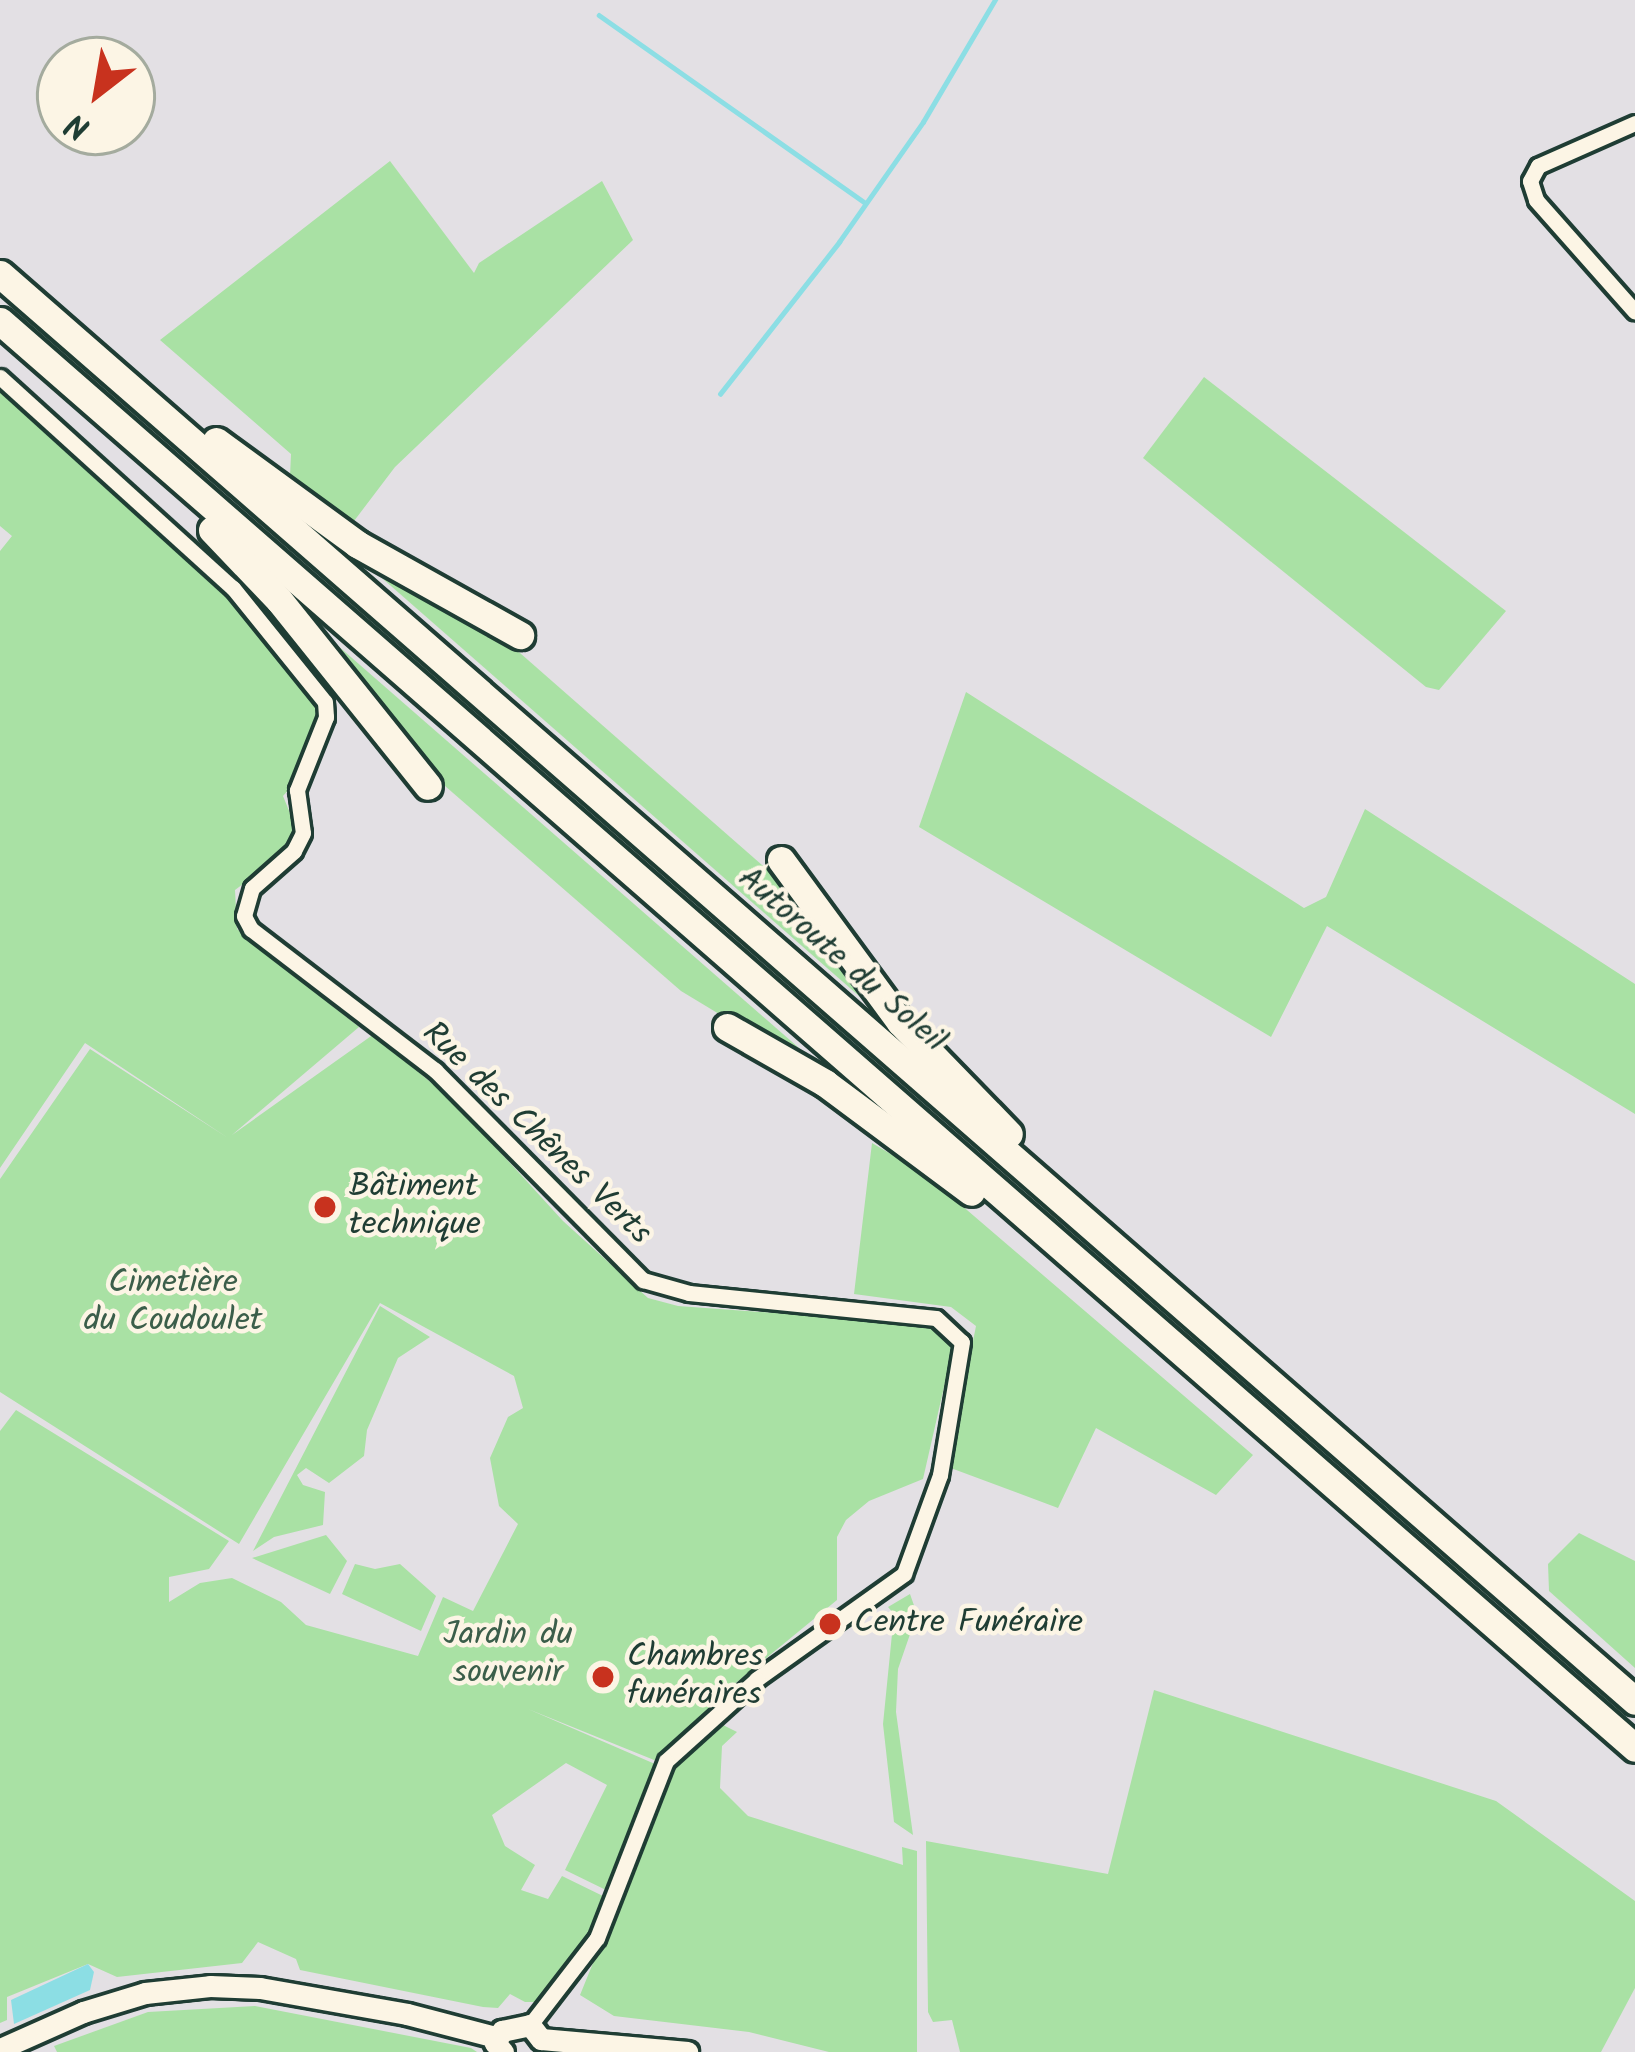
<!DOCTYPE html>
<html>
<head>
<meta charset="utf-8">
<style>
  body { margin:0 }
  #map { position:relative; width:1635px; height:2052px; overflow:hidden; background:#e3e0e4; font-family:Kalam,sans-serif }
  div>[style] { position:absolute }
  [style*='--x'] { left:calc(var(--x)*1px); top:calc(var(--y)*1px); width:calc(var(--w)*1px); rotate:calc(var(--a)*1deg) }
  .green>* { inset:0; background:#a9e1a4 }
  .water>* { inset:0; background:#8cdee4 }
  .stream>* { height:4.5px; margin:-2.25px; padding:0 2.25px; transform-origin:2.25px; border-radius:2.25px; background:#8cdee4 }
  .roads { filter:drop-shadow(3px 0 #1f3d34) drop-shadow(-3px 0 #1f3d34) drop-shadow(0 3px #1f3d34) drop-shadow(0 -3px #1f3d34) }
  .street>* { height:15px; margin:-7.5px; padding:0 7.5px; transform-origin:7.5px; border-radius:7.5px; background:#fcf5e5 }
  .secondary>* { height:21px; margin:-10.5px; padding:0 10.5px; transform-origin:10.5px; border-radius:10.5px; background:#fcf5e5 }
  .highway>* { height:27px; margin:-13.5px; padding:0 13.5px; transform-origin:13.5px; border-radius:13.5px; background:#fcf5e5 }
  .dots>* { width:33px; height:33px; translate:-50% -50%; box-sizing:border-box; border:6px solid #fcf5e5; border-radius:50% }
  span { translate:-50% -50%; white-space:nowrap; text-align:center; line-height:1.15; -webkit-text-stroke:9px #fcf5e5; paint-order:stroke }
  .street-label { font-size:33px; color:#1f3d34 }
  .poi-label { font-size:33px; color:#1f3d34 }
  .left { translate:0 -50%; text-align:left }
  .park-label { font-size:33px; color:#3b5e4a }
  .north { position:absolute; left:36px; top:36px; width:120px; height:120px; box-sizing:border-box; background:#fcf5e5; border:3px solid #a4ab9e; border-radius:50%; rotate:211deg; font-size:33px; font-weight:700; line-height:48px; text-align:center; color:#1f3d34 }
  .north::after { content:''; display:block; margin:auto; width:42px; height:54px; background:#c8321e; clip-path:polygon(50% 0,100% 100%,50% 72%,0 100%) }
</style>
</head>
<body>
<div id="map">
  <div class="green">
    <div style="clip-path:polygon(390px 161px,474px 273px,479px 263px,602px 181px,633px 240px,395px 467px,351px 525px,290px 476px,291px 454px,160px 340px)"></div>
    <div style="clip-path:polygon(1204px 377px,1506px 611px,1439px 690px,1426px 687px,1143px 458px)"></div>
    <div style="clip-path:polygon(0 390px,231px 591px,331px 714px,320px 755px,283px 796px,294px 823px,291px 848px,235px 890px,237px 929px,359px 1027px,232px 1135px,374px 1034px,456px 1104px,563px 1221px,648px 1298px,678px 1306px,930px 1324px,946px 1334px,952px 1352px,923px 1479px,869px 1501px,846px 1520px,837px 1537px,837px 1600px,726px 1691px,659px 1762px,528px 1709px,655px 1764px,608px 1891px,565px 1870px,607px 1785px,566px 1763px,492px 1815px,505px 1846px,535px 1865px,521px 1890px,548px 1899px,562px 1876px,605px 1897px,586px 1941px,541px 2002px,525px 2002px,510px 1994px,498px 2008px,483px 2007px,300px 1970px,296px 1959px,258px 1942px,242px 1963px,117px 1977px,88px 1964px,7px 1997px,7px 2020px,0 2023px,0 1431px,16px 1410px,229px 1541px,209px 1569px,169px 1577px,169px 1602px,200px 1583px,232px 1578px,281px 1602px,306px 1625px,418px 1656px,443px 1597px,473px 1611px,518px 1524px,499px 1506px,490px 1458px,508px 1417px,523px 1408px,514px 1376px,380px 1303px,239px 1544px,0 1392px,0 1179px,90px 1049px,228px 1138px,85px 1043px,0 1168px,0 551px,12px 536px,0 526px)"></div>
    <div style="clip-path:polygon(359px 558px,520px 653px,787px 887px,891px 1024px)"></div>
    <div style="clip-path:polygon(313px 624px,838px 1082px,835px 1084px,681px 991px,414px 759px)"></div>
    <div style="clip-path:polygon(966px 692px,1304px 908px,1326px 897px,1365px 809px,1635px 984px,1635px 1114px,1327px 926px,1271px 1037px,919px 827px)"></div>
    <div style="clip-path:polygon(872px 1143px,925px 1174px,1253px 1455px,1216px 1495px,1096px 1428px,1058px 1508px,948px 1467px,976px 1326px,951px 1307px,854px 1294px)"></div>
    <div style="clip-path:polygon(380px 1306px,430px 1337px,398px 1358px,367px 1430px,364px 1456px,329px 1483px,306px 1468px,297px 1475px,303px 1485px,325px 1492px,323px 1525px,274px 1537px,253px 1551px)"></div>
    <div style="clip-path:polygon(1579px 1533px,1635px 1561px,1635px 1668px,1549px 1591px,1548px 1564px)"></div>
    <div style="clip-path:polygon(326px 1535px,347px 1561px,330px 1594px,252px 1558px)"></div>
    <div style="clip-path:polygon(355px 1564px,375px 1569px,400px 1564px,436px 1596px,421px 1631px,342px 1594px)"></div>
    <div style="clip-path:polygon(910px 1594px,917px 1614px,898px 1669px,896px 1712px,913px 1835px,894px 1822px,883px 1724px,894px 1614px,888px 1607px)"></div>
    <div style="clip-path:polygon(1154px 1690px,1496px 1801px,1635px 1901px,1635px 1988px,1601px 2052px,960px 2052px,952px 2020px,933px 2022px,928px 2012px,926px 1841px,1108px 1874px)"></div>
    <div style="clip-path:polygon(719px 1723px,737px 1732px,722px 1746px,720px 1788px,748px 1816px,903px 1865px,902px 1847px,917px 1851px,917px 2052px,829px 2052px,749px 2032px,614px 2016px,580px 1995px,673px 1767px)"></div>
    <div style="clip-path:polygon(255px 2006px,471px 2048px,477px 2052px,57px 2052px,54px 2046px,148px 2012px)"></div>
  </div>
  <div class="water">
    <div style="clip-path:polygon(88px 1964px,94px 1972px,90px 1990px,14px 2024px,11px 2000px)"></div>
  </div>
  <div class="stream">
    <div style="--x:599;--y:15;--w:324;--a:35.2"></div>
    <div style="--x:720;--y:394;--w:193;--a:-51.9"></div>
    <div style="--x:839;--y:242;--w:146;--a:-55"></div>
    <div style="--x:923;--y:122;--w:142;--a:-59.5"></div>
  </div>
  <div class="roads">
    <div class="street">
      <div style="--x:1635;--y:123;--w:106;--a:156.1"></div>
      <div style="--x:1538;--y:166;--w:17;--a:118"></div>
      <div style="--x:1530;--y:181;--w:20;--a:72"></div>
      <div style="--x:1536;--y:200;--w:149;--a:48.5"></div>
      <div style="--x:0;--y:377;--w:314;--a:42.2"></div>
      <div style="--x:233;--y:588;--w:146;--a:51.1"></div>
      <div style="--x:325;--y:702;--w:15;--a:86"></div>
      <div style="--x:326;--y:717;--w:79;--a:111.7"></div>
      <div style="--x:297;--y:790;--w:43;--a:82.1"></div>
      <div style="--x:303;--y:833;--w:20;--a:117"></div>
      <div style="--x:294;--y:851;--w:56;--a:138.6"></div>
      <div style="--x:252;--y:888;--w:29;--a:106"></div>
      <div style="--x:244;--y:916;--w:15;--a:62"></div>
      <div style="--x:251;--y:929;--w:232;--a:37.5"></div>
      <div style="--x:435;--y:1070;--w:296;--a:45.3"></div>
      <div style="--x:643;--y:1280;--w:48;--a:15.8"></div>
      <div style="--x:689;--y:1293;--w:248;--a:5.8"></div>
      <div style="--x:936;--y:1318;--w:35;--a:43"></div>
      <div style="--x:962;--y:1342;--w:135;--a:99.4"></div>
      <div style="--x:940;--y:1475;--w:105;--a:110"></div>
      <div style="--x:904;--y:1574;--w:181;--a:144.5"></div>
      <div style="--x:757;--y:1679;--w:122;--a:138"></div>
      <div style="--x:666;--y:1761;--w:190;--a:111.3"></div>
      <div style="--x:597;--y:1938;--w:110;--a:127.6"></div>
    </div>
    <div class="secondary">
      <div style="--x:541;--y:2039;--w:147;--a:5.1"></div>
      <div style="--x:0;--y:2049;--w:91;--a:-24"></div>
      <div style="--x:83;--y:2012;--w:65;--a:-17"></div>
      <div style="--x:145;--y:1993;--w:65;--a:-6.1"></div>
      <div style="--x:210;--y:1986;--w:50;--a:2.3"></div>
      <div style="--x:260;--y:1988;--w:149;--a:10"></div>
      <div style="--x:407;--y:2014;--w:91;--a:14.6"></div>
      <div style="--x:503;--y:2052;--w:12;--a:-132"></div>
      <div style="--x:495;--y:2043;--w:14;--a:-60"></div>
      <div style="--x:502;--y:2031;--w:29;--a:-12"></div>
      <div style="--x:530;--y:2025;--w:18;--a:52"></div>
    </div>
    <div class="highway">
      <div style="--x:0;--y:274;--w:2170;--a:41.11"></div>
      <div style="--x:0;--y:321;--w:2170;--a:41.11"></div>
      <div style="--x:216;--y:441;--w:175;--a:36.1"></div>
      <div style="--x:357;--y:544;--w:187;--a:29.2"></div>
      <div style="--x:212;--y:530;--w:97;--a:46.3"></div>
      <div style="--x:279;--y:600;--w:238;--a:51.3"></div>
      <div style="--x:781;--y:860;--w:201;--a:53.7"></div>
      <div style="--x:900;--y:1022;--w:156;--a:45.8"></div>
      <div style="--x:727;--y:1027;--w:113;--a:29.7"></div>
      <div style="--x:825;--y:1083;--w:182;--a:36.7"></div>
    </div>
  </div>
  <div class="dots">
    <div style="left:325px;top:1207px;background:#c8321e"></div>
    <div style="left:830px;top:1624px;background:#c8321e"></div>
    <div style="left:603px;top:1677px;background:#c8321e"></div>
  </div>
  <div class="street-label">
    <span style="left:841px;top:961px;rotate:41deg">Autoroute du Soleil</span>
    <span style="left:536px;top:1134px;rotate:44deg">Rue des Chênes Verts</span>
  </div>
  <div class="poi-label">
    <span class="left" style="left:349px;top:1207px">Bâtiment<br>technique</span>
    <span class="left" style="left:854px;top:1624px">Centre Funéraire</span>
    <span class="left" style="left:627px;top:1677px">Chambres<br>funéraires</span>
  </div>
  <div class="park-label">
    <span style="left:173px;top:1303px">Cimetière<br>du Coudoulet</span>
    <span style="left:508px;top:1655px">Jardin du<br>souvenir</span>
  </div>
  <div class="north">N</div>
</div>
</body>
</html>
